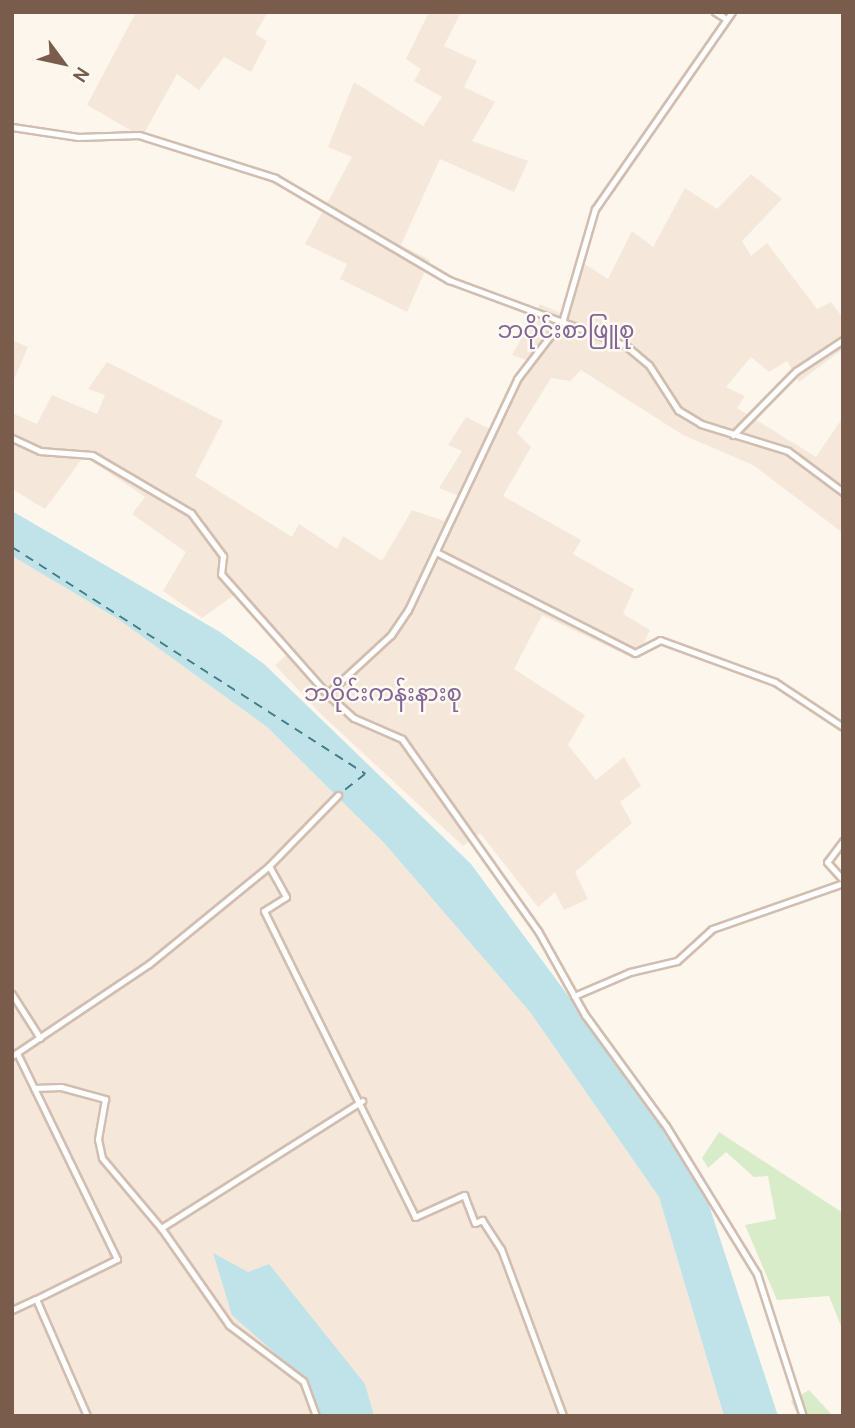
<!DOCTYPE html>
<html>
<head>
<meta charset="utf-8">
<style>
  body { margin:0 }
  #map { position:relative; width:855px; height:1428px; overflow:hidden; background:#fdf6ec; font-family:Cabin,"Noto Sans Myanmar",sans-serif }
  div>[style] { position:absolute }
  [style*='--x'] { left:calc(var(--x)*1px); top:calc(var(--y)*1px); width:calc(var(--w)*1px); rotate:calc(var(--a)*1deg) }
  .residential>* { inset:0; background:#f5e8da }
  .green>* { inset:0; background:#d8ecc9 }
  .water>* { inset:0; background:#bfe3e8 }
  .ferry>* { height:2px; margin-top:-1px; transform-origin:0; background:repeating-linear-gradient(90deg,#437c86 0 9px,transparent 0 16px) }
  .roads { filter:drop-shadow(2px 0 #d1beb0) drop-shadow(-2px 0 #d1beb0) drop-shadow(0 2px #d1beb0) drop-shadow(0 -2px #d1beb0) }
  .street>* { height:5px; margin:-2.5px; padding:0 2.5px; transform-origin:2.5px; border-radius:2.5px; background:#fff }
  span { translate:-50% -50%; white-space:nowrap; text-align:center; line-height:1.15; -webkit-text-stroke:5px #fffaf3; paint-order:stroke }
  .quarter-label { font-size:23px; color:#846695 }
  .frame { position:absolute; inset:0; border:14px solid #7a5c4d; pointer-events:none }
  .north { position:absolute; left:28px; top:28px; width:70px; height:70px; -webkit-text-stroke:5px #fffaf3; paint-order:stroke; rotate:123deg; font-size:19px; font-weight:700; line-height:28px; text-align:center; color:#7a5c4d }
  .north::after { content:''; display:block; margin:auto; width:24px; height:32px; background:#7a5c4d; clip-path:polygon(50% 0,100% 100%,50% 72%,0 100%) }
</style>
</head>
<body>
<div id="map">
  <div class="residential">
    <div style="clip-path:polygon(136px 12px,268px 12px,255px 34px,267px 41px,251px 72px,224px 57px,199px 90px,177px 74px,142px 137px,87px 105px)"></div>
    <div style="clip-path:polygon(429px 12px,461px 12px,444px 46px,477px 61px,464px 87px,495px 102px,472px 141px,528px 161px,514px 192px,440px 159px,401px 245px,430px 260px,407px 312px,340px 279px,347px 264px,305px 244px,352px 157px,328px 147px,354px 82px,423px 126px,442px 97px,414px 81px,421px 69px,406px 59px)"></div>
    <div style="clip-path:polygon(751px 174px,782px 199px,742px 241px,751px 256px,767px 243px,817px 309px,831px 302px,843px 318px,843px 349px,799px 382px,787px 361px,769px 372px,751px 357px,726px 387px,745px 396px,737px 408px,816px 457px,843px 417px,843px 533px,753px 465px,683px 435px,581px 370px,570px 381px,551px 378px,517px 433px,531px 447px,503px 496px,581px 540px,573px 554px,634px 589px,623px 614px,650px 630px,636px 660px,542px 615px,514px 669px,585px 715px,568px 745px,596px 780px,624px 757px,641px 786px,620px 802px,632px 823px,575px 872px,588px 899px,564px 910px,555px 892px,538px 907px,480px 833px,463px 846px,322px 715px,275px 665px,290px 652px,237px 593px,202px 618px,163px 591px,186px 552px,132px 514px,145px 497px,84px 456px,45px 509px,12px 489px,12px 413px,37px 424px,52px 395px,97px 414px,105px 395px,88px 389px,107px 362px,223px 421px,195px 476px,292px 537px,299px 524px,337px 549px,343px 536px,382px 561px,412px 510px,444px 521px,459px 496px,439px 488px,462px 451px,448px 445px,466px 417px,496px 432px,529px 361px,512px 355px,540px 304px,565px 315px,580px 261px,608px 279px,632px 231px,653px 247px,685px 188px,717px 209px)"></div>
    <div style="clip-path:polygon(12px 340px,28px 347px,12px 384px)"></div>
    <div style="clip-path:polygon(12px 556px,118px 619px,267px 727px,385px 844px,530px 1012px,659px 1197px,724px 1416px,12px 1416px)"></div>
  </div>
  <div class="green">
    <div style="clip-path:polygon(719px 1132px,843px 1213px,843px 1331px,829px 1296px,777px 1300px,745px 1225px,776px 1219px,768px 1176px,754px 1177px,726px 1152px,708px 1168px,702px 1158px)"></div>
    <div style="clip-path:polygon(809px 1390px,833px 1416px,798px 1416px,791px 1401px)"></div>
  </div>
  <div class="water">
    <div style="clip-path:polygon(12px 511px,220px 632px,264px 664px,471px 864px,634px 1085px,707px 1199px,778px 1416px,724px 1416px,659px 1197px,530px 1012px,385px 844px,267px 727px,118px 619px,12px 556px)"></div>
    <div style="clip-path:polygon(213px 1253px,248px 1272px,269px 1264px,365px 1384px,374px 1416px,320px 1416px,306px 1381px,232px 1315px)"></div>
  </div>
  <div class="ferry">
    <div style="--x:12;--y:547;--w:420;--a:32.7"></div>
    <div style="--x:365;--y:774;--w:34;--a:142"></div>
  </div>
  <div class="roads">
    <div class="street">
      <div style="--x:715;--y:12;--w:13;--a:32"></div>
      <div style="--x:12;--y:127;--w:67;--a:8.6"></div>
      <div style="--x:78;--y:137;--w:61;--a:-1.9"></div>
      <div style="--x:139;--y:135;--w:143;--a:17.5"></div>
      <div style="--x:275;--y:178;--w:202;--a:30.4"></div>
      <div style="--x:449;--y:280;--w:188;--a:20.3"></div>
      <div style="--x:625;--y:345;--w:31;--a:40"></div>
      <div style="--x:649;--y:365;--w:54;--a:57.2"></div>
      <div style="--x:678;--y:410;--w:27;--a:31"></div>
      <div style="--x:701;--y:424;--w:91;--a:17.2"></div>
      <div style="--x:788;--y:451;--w:69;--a:36.7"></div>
      <div style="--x:733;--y:435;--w:90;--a:-45.5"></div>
      <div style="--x:796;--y:371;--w:56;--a:-33.4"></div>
      <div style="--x:12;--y:438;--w:31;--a:25"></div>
      <div style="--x:40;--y:451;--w:52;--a:4.4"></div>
      <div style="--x:92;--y:455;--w:115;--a:30.4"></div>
      <div style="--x:191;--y:513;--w:54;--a:53.3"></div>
      <div style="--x:223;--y:556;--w:18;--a:96"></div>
      <div style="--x:221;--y:574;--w:160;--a:48.5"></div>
      <div style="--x:327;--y:694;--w:36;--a:42"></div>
      <div style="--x:354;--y:718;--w:52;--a:23.6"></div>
      <div style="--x:402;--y:739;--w:235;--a:54.7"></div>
      <div style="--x:538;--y:931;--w:96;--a:60.8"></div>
      <div style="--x:585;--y:1015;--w:137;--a:53.9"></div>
      <div style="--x:666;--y:1126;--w:174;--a:58.4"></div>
      <div style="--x:757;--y:1274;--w:149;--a:72.1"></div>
      <div style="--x:436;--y:552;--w:223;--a:26.9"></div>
      <div style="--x:635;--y:653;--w:28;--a:-27"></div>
      <div style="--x:660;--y:640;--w:122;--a:20.1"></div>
      <div style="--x:775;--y:682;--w:82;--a:33.5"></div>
      <div style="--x:327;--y:694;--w:87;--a:-42.7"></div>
      <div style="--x:391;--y:635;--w:30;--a:-56"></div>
      <div style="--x:408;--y:610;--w:255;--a:-64.7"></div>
      <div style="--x:517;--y:379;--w:76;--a:-52.5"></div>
      <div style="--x:563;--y:319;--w:115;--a:-73.8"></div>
      <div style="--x:595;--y:209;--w:240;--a:-55.2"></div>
      <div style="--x:843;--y:841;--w:26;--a:127"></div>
      <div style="--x:827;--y:862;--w:24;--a:48"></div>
      <div style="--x:269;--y:866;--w:35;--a:61"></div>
      <div style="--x:286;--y:897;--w:26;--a:148"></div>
      <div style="--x:264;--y:911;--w:341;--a:63.7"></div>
      <div style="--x:415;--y:1217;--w:54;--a:-24.2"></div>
      <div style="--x:464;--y:1195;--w:30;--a:69"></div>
      <div style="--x:475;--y:1223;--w:8;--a:-23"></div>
      <div style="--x:482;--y:1220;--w:35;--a:57"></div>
      <div style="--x:501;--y:1249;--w:178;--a:69.6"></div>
      <div style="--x:12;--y:994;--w:52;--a:57.5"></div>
      <div style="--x:574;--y:996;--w:61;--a:-23.2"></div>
      <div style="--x:630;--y:972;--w:48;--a:-13.2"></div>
      <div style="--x:677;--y:961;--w:47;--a:-42.4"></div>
      <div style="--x:712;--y:929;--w:139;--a:-19.3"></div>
      <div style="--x:17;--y:1053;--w:229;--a:64.1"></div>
      <div style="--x:117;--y:1259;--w:90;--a:153.7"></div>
      <div style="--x:36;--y:1299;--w:128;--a:66.4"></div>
      <div style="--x:12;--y:1056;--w:165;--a:-33.9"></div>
      <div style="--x:149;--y:964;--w:155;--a:-39.2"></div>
      <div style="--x:269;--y:866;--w:99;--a:-45.8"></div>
      <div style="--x:34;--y:1088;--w:27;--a:-2"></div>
      <div style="--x:61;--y:1087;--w:46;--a:15.3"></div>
      <div style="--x:105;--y:1099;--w:41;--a:99.9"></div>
      <div style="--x:98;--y:1139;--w:19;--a:78"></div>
      <div style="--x:102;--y:1158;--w:92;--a:49.9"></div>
      <div style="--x:12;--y:1310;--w:26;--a:-25"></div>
      <div style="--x:316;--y:1416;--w:37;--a:-110"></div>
      <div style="--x:303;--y:1381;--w:93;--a:-142.9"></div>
      <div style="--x:229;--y:1325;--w:118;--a:-125"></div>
      <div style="--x:161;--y:1228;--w:238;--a:-32.3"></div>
    </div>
  </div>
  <div class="quarter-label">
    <span style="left:566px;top:330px">ဘဝိုင်းစာဖြူစု</span>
    <span style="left:383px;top:693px">ဘဝိုင်းကန်းနားစု</span>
  </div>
  <div class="frame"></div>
  <div class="north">N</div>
</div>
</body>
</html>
